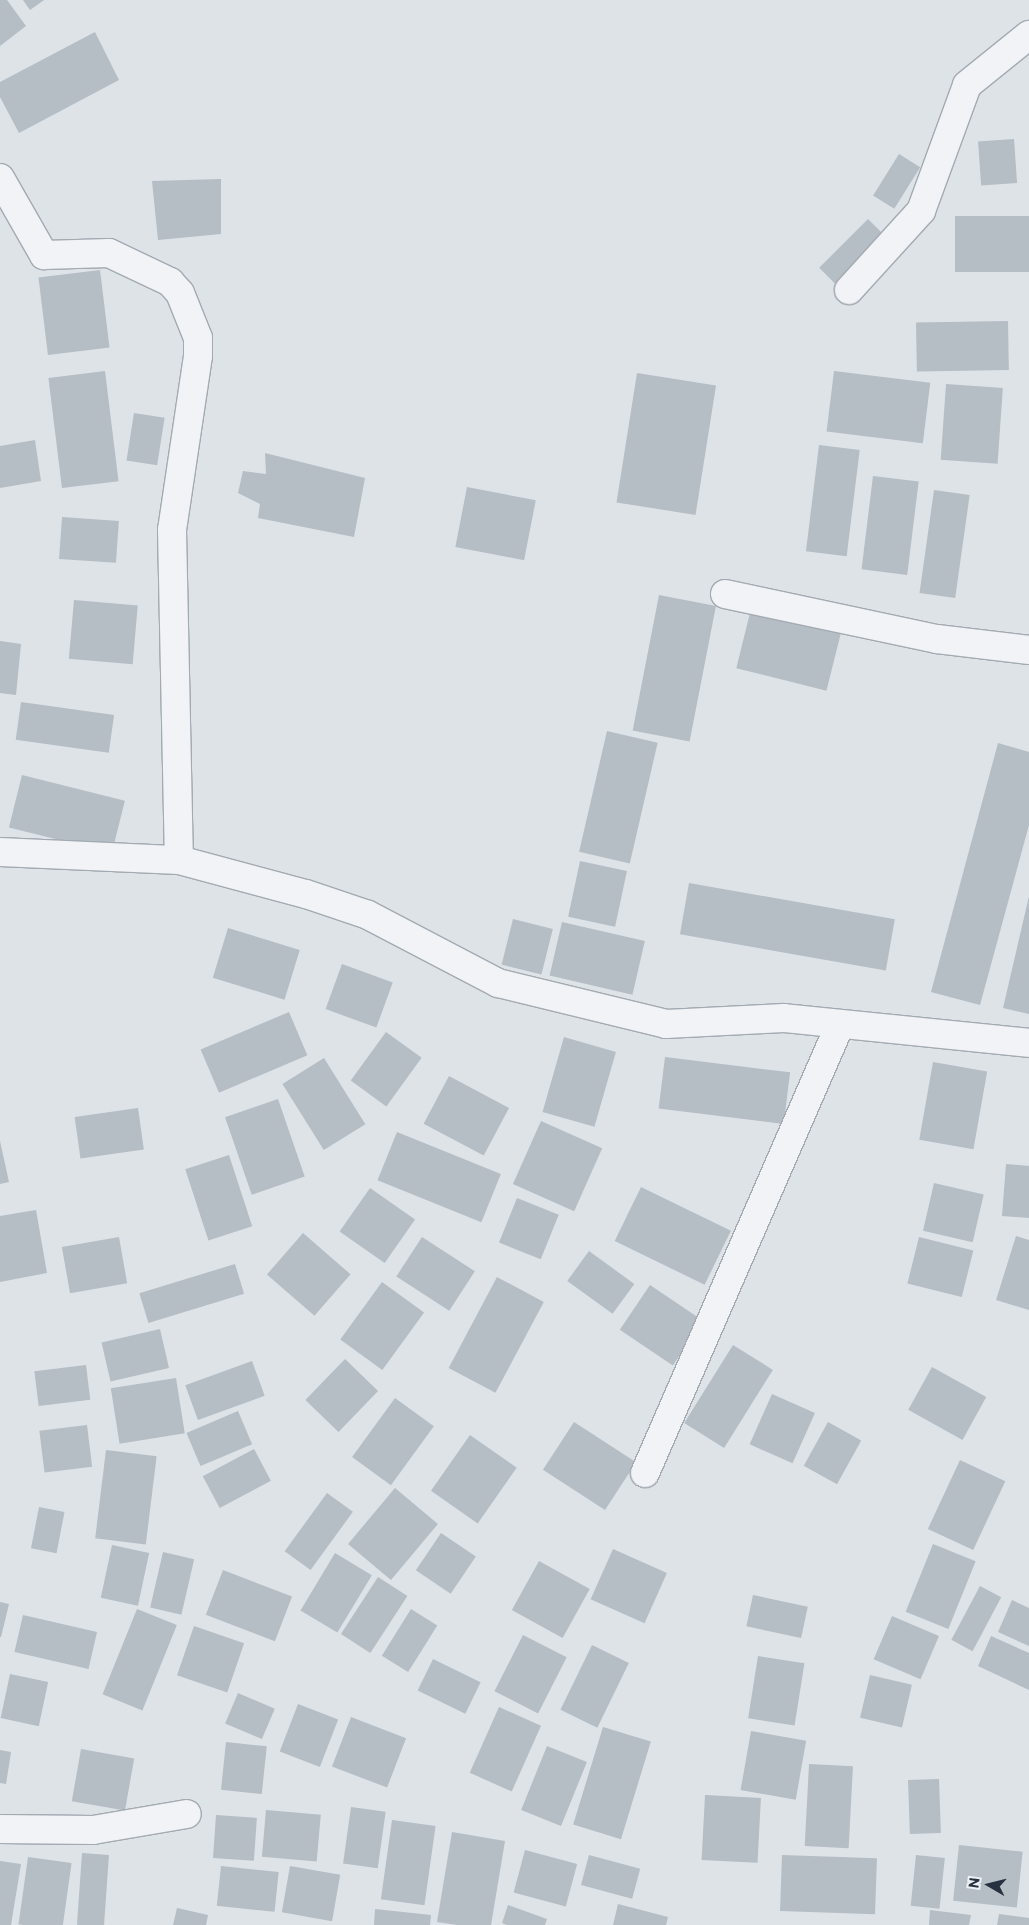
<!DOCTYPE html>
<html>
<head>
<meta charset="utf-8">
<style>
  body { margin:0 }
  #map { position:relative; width:1029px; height:1925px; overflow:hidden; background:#dee3e8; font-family:Commissioner,sans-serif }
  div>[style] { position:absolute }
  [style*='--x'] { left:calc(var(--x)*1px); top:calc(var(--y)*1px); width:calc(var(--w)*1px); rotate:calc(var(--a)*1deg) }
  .building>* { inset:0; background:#b5bdc5; transform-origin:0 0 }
  .roads { filter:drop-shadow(1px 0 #a3aab2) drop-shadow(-1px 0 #a3aab2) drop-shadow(0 1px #a3aab2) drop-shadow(0 -1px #a3aab2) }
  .minor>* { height:28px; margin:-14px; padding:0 14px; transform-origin:14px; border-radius:14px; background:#f1f3f6 }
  span { translate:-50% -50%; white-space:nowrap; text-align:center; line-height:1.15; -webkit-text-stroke:4.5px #edf2f6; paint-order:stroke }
  .north { position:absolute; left:964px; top:1860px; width:50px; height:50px; -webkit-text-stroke:4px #edf2f6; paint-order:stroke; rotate:278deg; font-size:14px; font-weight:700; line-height:20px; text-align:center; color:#273240 }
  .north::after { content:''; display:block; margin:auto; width:18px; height:22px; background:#273240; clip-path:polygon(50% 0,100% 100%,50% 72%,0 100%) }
</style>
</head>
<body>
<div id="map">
  <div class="building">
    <div style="clip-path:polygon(0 0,7px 0,26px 26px,0 46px)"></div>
    <div style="clip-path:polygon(23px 0,44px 0,30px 10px)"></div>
    <div style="clip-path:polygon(95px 32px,119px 80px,19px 133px,0 97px,0 82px)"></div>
    <div style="left:1014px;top:139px;width:44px;height:36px;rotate:86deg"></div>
    <div style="left:899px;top:154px;width:25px;height:49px;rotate:32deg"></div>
    <div style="clip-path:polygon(221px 179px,221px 234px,158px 240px,152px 181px)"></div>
    <div style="left:1029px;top:216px;width:56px;height:74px;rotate:90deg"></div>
    <div style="left:868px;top:219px;width:27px;height:69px;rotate:45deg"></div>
    <div style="left:100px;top:270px;width:78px;height:62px;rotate:83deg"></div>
    <div style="left:1008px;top:321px;width:49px;height:92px;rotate:89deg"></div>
    <div style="left:105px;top:371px;width:111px;height:57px;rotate:83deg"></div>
    <div style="left:834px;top:371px;width:97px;height:61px;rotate:7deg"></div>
    <div style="left:637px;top:373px;width:80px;height:131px;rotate:9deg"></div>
    <div style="left:946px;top:384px;width:57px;height:76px;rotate:4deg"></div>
    <div style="left:134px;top:413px;width:31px;height:48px;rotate:9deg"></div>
    <div style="clip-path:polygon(35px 440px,41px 481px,0 488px,0 446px)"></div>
    <div style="left:819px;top:445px;width:41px;height:107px;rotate:7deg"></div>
    <div style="clip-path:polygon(265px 453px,365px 478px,354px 537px,258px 518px,260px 504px,238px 493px,243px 471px,266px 474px)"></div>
    <div style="left:873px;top:476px;width:46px;height:94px;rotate:7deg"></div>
    <div style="left:467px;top:487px;width:70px;height:61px;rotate:11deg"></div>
    <div style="left:934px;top:490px;width:36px;height:104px;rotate:8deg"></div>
    <div style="left:62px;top:517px;width:57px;height:42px;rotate:4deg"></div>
    <div style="left:659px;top:595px;width:58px;height:138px;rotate:11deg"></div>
    <div style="left:74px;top:600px;width:64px;height:59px;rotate:5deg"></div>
    <div style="left:751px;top:609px;width:93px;height:61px;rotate:14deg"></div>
    <div style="clip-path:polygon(0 641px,21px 644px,16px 695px,0 693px)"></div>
    <div style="left:21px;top:702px;width:94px;height:38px;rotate:8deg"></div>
    <div style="left:607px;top:731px;width:52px;height:124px;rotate:13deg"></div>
    <div style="clip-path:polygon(998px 743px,1029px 752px,1029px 825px,980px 1005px,931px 992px)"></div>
    <div style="left:22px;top:775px;width:106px;height:54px;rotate:14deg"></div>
    <div style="left:580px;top:861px;width:48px;height:57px;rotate:12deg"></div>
    <div style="left:689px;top:883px;width:209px;height:52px;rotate:10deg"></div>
    <div style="clip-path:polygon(1029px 896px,1029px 1014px,1003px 1008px)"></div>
    <div style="left:513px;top:919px;width:41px;height:47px;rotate:14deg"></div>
    <div style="left:562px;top:922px;width:85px;height:55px;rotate:13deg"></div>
    <div style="left:228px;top:928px;width:75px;height:52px;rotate:17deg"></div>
    <div style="left:342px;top:964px;width:54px;height:48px;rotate:20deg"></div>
    <div style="left:289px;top:1012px;width:47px;height:96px;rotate:67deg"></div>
    <div style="left:386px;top:1032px;width:44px;height:60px;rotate:36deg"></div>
    <div style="left:564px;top:1037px;width:54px;height:78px;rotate:16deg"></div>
    <div style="left:665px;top:1057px;width:126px;height:52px;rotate:7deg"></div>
    <div style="left:324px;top:1058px;width:78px;height:49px;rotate:58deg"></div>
    <div style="left:933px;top:1062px;width:55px;height:79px;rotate:10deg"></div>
    <div style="left:449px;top:1076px;width:68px;height:54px;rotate:28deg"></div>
    <div style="left:278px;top:1099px;width:82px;height:56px;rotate:71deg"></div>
    <div style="left:138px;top:1108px;width:42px;height:64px;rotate:82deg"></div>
    <div style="left:541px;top:1121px;width:67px;height:69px;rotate:24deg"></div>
    <div style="left:397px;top:1132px;width:112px;height:52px;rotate:22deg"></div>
    <div style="clip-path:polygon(0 1141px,9px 1182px,0 1184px)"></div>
    <div style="left:229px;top:1155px;width:75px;height:46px;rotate:72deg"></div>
    <div style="clip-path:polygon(1006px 1164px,1029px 1166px,1029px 1218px,1002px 1216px)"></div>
    <div style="left:934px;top:1183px;width:51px;height:49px;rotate:13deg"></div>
    <div style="left:641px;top:1187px;width:100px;height:60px;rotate:26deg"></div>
    <div style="left:370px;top:1188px;width:55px;height:53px;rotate:35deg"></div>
    <div style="left:517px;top:1198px;width:45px;height:48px;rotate:22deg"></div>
    <div style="clip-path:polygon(36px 1210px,47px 1273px,0 1282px,0 1216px)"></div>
    <div style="left:303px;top:1233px;width:63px;height:55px;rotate:41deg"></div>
    <div style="clip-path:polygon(1016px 1236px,1029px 1240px,1029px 1310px,996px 1300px)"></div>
    <div style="left:119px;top:1237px;width:47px;height:58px;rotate:80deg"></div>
    <div style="left:422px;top:1237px;width:63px;height:47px;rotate:33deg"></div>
    <div style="left:919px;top:1237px;width:56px;height:48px;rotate:14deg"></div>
    <div style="left:589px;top:1251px;width:56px;height:37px;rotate:36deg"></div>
    <div style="left:235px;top:1264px;width:31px;height:100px;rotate:73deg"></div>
    <div style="left:497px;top:1277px;width:53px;height:103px;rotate:28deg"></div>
    <div style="left:382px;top:1282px;width:52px;height:71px;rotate:36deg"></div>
    <div style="left:650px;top:1285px;width:64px;height:54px;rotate:34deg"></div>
    <div style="left:160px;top:1329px;width:40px;height:60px;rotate:77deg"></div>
    <div style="left:733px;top:1345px;width:47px;height:92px;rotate:32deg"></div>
    <div style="left:345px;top:1359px;width:46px;height:57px;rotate:44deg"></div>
    <div style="left:252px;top:1361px;width:37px;height:71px;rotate:70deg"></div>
    <div style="left:86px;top:1365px;width:35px;height:52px;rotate:83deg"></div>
    <div style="left:932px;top:1367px;width:62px;height:49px;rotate:29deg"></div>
    <div style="left:176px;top:1378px;width:56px;height:66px;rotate:81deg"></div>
    <div style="left:772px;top:1394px;width:47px;height:55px;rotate:24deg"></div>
    <div style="left:395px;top:1398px;width:48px;height:73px;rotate:36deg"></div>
    <div style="left:238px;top:1411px;width:36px;height:56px;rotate:67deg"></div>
    <div style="left:574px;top:1422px;width:74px;height:57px;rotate:33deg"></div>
    <div style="left:828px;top:1422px;width:38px;height:50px;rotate:29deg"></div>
    <div style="left:87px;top:1425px;width:42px;height:48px;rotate:83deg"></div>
    <div style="left:470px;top:1435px;width:57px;height:68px;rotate:35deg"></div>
    <div style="left:254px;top:1449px;width:36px;height:58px;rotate:62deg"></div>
    <div style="left:106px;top:1450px;width:51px;height:89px;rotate:7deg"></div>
    <div style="left:960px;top:1460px;width:50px;height:76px;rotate:25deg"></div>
    <div style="left:395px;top:1488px;width:56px;height:73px;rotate:40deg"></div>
    <div style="left:327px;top:1493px;width:32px;height:72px;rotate:36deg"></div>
    <div style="left:39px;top:1507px;width:26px;height:42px;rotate:11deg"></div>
    <div style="left:441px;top:1533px;width:42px;height:45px;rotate:34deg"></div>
    <div style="left:933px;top:1544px;width:46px;height:73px;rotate:22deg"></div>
    <div style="left:112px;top:1545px;width:38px;height:54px;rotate:12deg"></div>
    <div style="left:613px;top:1549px;width:59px;height:55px;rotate:24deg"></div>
    <div style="left:163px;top:1552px;width:32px;height:57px;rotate:13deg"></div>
    <div style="left:335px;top:1553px;width:43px;height:67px;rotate:31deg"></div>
    <div style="left:539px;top:1561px;width:58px;height:56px;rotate:29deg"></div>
    <div style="left:223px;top:1570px;width:74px;height:48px;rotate:21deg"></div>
    <div style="left:378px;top:1577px;width:35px;height:68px;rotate:33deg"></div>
    <div style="left:980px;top:1586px;width:24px;height:61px;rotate:28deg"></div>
    <div style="left:753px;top:1595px;width:56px;height:32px;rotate:12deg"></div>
    <div style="clip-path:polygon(1012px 1600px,1029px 1608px,1029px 1646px,998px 1632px)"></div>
    <div style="clip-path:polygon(0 1602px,9px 1604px,1px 1637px,0 1637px)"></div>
    <div style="left:137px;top:1609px;width:43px;height:92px;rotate:22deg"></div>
    <div style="left:411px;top:1609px;width:31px;height:55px;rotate:32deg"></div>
    <div style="left:23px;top:1615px;width:76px;height:38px;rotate:13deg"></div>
    <div style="left:892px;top:1616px;width:51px;height:47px;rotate:23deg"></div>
    <div style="left:194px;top:1626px;width:53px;height:52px;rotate:19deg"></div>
    <div style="left:523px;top:1635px;width:49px;height:63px;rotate:27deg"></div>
    <div style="clip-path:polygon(991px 1636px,1029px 1653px,1029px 1690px,978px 1666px)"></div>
    <div style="left:592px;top:1645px;width:41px;height:72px;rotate:26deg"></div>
    <div style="left:758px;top:1656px;width:47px;height:63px;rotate:9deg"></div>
    <div style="left:433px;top:1659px;width:53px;height:35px;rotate:26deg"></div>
    <div style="left:10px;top:1674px;width:39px;height:45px;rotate:12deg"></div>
    <div style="left:870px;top:1675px;width:43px;height:44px;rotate:13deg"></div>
    <div style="left:238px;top:1693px;width:40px;height:33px;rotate:23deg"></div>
    <div style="left:298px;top:1704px;width:43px;height:51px;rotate:21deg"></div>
    <div style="left:499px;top:1707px;width:46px;height:72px;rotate:24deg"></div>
    <div style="left:351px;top:1717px;width:59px;height:53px;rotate:21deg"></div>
    <div style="left:603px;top:1727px;width:50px;height:102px;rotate:17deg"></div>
    <div style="left:751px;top:1731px;width:56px;height:60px;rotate:10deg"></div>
    <div style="left:226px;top:1742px;width:41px;height:48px;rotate:6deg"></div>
    <div style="left:547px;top:1746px;width:43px;height:69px;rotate:22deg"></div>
    <div style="left:81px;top:1749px;width:54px;height:53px;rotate:10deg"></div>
    <div style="clip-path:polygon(0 1750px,11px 1752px,6px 1784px,0 1783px)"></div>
    <div style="left:809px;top:1764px;width:44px;height:82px;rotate:3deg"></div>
    <div style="left:939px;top:1779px;width:54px;height:31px;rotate:88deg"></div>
    <div style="left:705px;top:1795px;width:56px;height:65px;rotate:3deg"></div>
    <div style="left:351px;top:1807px;width:35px;height:57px;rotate:8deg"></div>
    <div style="left:266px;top:1810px;width:55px;height:47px;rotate:5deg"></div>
    <div style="left:216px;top:1815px;width:41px;height:43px;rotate:4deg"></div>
    <div style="left:392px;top:1820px;width:44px;height:80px;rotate:8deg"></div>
    <div style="clip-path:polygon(452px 1832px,505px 1841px,491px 1925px,457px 1925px,437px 1922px)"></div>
    <div style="left:959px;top:1845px;width:64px;height:56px;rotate:6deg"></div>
    <div style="left:525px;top:1850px;width:54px;height:44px;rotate:15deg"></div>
    <div style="left:82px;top:1853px;width:27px;height:72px;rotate:4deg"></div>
    <div style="left:589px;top:1855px;width:53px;height:31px;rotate:15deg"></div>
    <div style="left:782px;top:1855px;width:95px;height:56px;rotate:2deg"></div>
    <div style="left:916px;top:1855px;width:29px;height:51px;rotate:6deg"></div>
    <div style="left:28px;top:1857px;width:44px;height:68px;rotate:8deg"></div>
    <div style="clip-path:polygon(0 1861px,21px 1864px,11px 1925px,0 1925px)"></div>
    <div style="left:221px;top:1866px;width:58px;height:40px;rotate:6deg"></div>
    <div style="left:290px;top:1866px;width:51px;height:47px;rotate:10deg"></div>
    <div style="clip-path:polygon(618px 1904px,668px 1917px,666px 1925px,613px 1925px)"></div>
    <div style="clip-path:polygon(508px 1905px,547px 1919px,545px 1925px,507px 1925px,502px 1923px)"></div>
    <div style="clip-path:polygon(177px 1908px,208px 1915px,206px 1925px,173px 1925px)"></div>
    <div style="clip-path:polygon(375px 1909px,431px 1915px,430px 1925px,374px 1925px)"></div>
    <div style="clip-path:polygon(930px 1910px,971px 1915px,969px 1925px,929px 1925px)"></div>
    <div style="clip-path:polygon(999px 1914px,1029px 1918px,1029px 1925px,997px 1925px)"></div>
  </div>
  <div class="roads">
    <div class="minor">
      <div style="--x:0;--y:178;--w:89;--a:60.3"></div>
      <div style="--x:44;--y:255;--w:65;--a:-1.8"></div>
      <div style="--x:109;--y:253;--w:68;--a:25.4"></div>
      <div style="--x:170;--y:282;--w:15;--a:48"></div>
      <div style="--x:180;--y:293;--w:48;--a:68.2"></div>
      <div style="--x:198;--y:338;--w:18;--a:90"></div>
      <div style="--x:198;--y:356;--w:176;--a:98.5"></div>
      <div style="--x:172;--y:530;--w:330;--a:88.8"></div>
      <div style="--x:849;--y:290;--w:107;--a:-47.7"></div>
      <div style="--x:921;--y:211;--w:134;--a:-69.9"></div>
      <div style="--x:967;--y:85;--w:80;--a:-38.9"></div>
      <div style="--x:725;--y:594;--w:217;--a:12"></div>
      <div style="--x:937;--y:639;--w:93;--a:6.8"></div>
      <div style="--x:0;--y:852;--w:179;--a:2.6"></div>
      <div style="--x:179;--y:860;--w:131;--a:15"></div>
      <div style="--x:306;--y:894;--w:65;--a:18.7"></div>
      <div style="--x:368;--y:915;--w:147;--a:27.6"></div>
      <div style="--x:498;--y:983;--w:173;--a:13.7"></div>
      <div style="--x:666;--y:1024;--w:118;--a:-2.9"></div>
      <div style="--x:784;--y:1018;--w:246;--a:5.8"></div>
      <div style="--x:645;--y:1473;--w:489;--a:-66.5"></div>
      <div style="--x:0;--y:1829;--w:93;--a:0.6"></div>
      <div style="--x:93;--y:1830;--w:95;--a:-9.7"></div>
    </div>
  </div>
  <div class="north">N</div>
</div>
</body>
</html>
